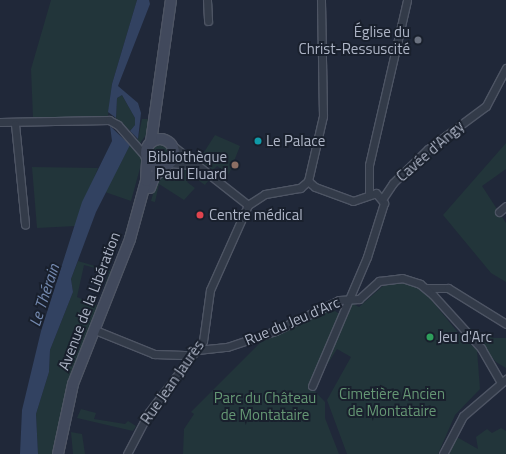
<!DOCTYPE html>
<html>
<head>
<meta charset="utf-8">
<style>
  body { margin:0 }
  #map { position:relative; width:506px; height:454px; overflow:hidden; background:#202839; font-family:"Titillium Web",sans-serif }
  div>[style] { position:absolute }
  [style*='--x'] { left:calc(var(--x)*1px); top:calc(var(--y)*1px); width:calc(var(--w)*1px); rotate:calc(var(--a)*1deg) }
  .green>* { inset:0; background:#22353a }
  .round { border-radius:50% }
  .water>* { inset:0; background:#324261 }
  .roads { filter:drop-shadow(1px 0 #4e5564) drop-shadow(-1px 0 #4e5564) drop-shadow(0 1px #4e5564) drop-shadow(0 -1px #4e5564) }
  .street>* { height:7px; margin:-3.5px; padding:0 3.5px; transform-origin:3.5px; border-radius:3.5px; background:#333b49 }
  .secondary>* { height:10px; margin:-5px; padding:0 5px; transform-origin:5px; border-radius:5px; background:#41495c }
  .secondary>.ring { margin:-5px; padding:0; box-sizing:content-box; background:none; border:10px solid #41495c; border-radius:50% }
  .dots>* { width:11px; height:11px; translate:-50% -50%; box-sizing:border-box; border:2px solid #19202d; border-radius:50% }
  span { translate:-50% -50%; white-space:nowrap; text-align:center; line-height:1.15; -webkit-text-stroke:4px #19202d; paint-order:stroke }
  .poi-label { font-size:15px; color:#aeb5c6 }
  .right { translate:-100% -50%; text-align:right }
  .left { translate:0 -50%; text-align:left }
  .street-label { font-size:15px; color:#aeb5c6 }
  .park-label { font-size:15px; color:#659774 }
  .water-label { font-size:16px; color:#7489af; font-style:italic }
</style>
</head>
<body>
<div id="map">
  <div class="green">
    <div style="clip-path:polygon(51px 0,137px 0,112px 84px,108px 116px,33px 118px,31px 69px)"></div>
    <div style="clip-path:polygon(122px 95px,135px 118px,135px 125px,130px 131px,116px 118px,117px 98px)"></div>
    <div style="clip-path:polygon(142px 119px,149px 119px,148px 132px,136px 149px,142px 161px,131px 201px,105px 192px,130px 145px,138px 139px)"></div>
    <div style="clip-path:polygon(215px 135px,240px 146px,229px 174px,217px 166px,213px 170px,199px 160px)"></div>
    <div style="clip-path:polygon(506px 143px,506px 169px,482px 186px,506px 223px,506px 282px,491px 273px,443px 215px)"></div>
    <div class="round" style="left:150px;top:143px;width:20px;height:20px"></div>
    <div style="clip-path:polygon(32px 167px,98px 168px,76px 226px,37px 228px)"></div>
    <div style="clip-path:polygon(174px 169px,187px 170px,208px 181px,205px 185px,192px 176px,187px 182px,195px 188px,184px 200px,159px 184px,155px 202px,151px 201px,157px 180px)"></div>
    <div style="clip-path:polygon(evenodd,78px 261px,115px 272px,54px 454px,38px 454px,36px 414px,49px 372px,50px 350px,73px 292px,71px 279px,78px 261px,84px 265px,109px 272px,98px 306px,77px 297px,84px 265px)"></div>
    <div style="clip-path:polygon(406px 283px,424px 291px,460px 335px,477px 350px,480px 389px,455px 415px,438px 454px,347px 454px,327px 400px,351px 357px,337px 349px,325px 368px,317px 370px,310px 386px,325px 402px,325px 418px,339px 454px,183px 454px,184px 429px,194px 414px,191px 412px,260px 343px,329px 307px,341px 315px,351px 303px,359px 307px,384px 285px)"></div>
    <div style="clip-path:polygon(467px 327px,494px 338px,506px 338px,506px 368px,496px 362px)"></div>
    <div style="clip-path:polygon(81px 409px,96px 413px,94px 419px,125px 424px,128px 421px,136px 426px,133px 431px,77px 418px)"></div>
    <div style="clip-path:polygon(501px 428px,506px 431px,506px 454px,449px 454px,455px 436px,478px 449px,476px 437px,487px 429px,492px 433px)"></div>
    <div style="clip-path:polygon(71px 432px,82px 434px,85px 454px,73px 454px)"></div>
  </div>
  <div class="water">
    <div style="clip-path:polygon(137px 0,149px 0,150px 4px,118px 86px,138px 103px,141px 113px,138px 139px,130px 131px,135px 125px,135px 118px,122px 95px,117px 98px,116px 118px,108px 112px,112px 84px)"></div>
    <div style="clip-path:polygon(110px 126px,130px 145px,96px 212px,71px 279px,73px 292px,50px 350px,49px 372px,36px 414px,38px 454px,20px 454px,22px 410px,41px 331px,82px 202px,112px 141px)"></div>
  </div>
  <div class="roads">
    <div class="street">
      <div style="--x:207;--y:0;--w:21;--a:87"></div>
      <div style="--x:0;--y:122;--w:109;--a:-1.1"></div>
      <div style="--x:109;--y:120;--w:10;--a:29"></div>
      <div style="--x:118;--y:125;--w:43;--a:48.8"></div>
      <div style="--x:15;--y:124;--w:101;--a:84.3"></div>
      <div style="--x:173;--y:146;--w:95;--a:38.2"></div>
      <div style="--x:170;--y:163;--w:22;--a:5"></div>
      <div style="--x:308;--y:181;--w:9;--a:41"></div>
      <div style="--x:315;--y:187;--w:40;--a:20.2"></div>
      <div style="--x:353;--y:201;--w:24;--a:-19"></div>
      <div style="--x:376;--y:193;--w:13;--a:51"></div>
      <div style="--x:384;--y:203;--w:57;--a:107.5"></div>
      <div style="--x:367;--y:257;--w:140;--a:113.1"></div>
      <div style="--x:369;--y:195;--w:30;--a:-90"></div>
      <div style="--x:369;--y:165;--w:169;--a:-77"></div>
      <div style="--x:383;--y:198;--w:18;--a:-56"></div>
      <div style="--x:393;--y:183;--w:49;--a:-44.2"></div>
      <div style="--x:428;--y:149;--w:72;--a:-36.6"></div>
      <div style="--x:486;--y:106;--w:43;--a:-62.2"></div>
      <div style="--x:499;--y:212;--w:9;--a:-41"></div>
      <div style="--x:426;--y:288;--w:22;--a:0"></div>
      <div style="--x:448;--y:288;--w:68;--a:31.8"></div>
      <div style="--x:95;--y:330;--w:64;--a:22.1"></div>
      <div style="--x:154;--y:354;--w:38;--a:2"></div>
      <div style="--x:197;--y:350;--w:30;--a:-6"></div>
      <div style="--x:227;--y:347;--w:51;--a:-18.4"></div>
      <div style="--x:275;--y:331;--w:71;--a:-25.8"></div>
      <div style="--x:339;--y:300;--w:20;--a:-3"></div>
      <div style="--x:359;--y:299;--w:27;--a:-42"></div>
      <div style="--x:379;--y:281;--w:23;--a:-7"></div>
      <div style="--x:402;--y:278;--w:19;--a:18"></div>
      <div style="--x:420;--y:284;--w:17;--a:40"></div>
      <div style="--x:433;--y:295;--w:72;--a:47.8"></div>
      <div style="--x:481;--y:348;--w:39;--a:60"></div>
      <div style="--x:127;--y:454;--w:47;--a:-62.4"></div>
      <div style="--x:149;--y:412;--w:89;--a:-52.7"></div>
      <div style="--x:203;--y:341;--w:51;--a:-82.2"></div>
      <div style="--x:210;--y:290;--w:93;--a:-65.9"></div>
      <div style="--x:248;--y:205;--w:20;--a:-33"></div>
      <div style="--x:265;--y:194;--w:36;--a:-10"></div>
      <div style="--x:300;--y:188;--w:11;--a:-41"></div>
      <div style="--x:308;--y:181;--w:67;--a:-77"></div>
      <div style="--x:323;--y:116;--w:116;--a:-91"></div>
      <div style="--x:443;--y:454;--w:43;--a:-62.2"></div>
      <div style="--x:463;--y:416;--w:57;--a:-40.7"></div>
    </div>
    <div class="secondary">
      <div class="ring" style="left:146px;top:139px;width:18px;height:18px"></div>
      <div style="--x:151;--y:142;--w:143;--a:-82"></div>
      <div style="--x:150;--y:188;--w:12;--a:-70"></div>
      <div style="--x:154;--y:177;--w:16;--a:-45"></div>
      <div style="--x:58;--y:454;--w:72;--a:-77.9"></div>
      <div style="--x:73;--y:384;--w:156;--a:-68.5"></div>
      <div style="--x:130;--y:239;--w:60;--a:-74.6"></div>
      <div style="--x:146;--y:181;--w:22;--a:-87"></div>
    </div>
  </div>
  <div class="dots">
    <div style="left:418px;top:40px;background:#6b7280"></div>
    <div style="left:258px;top:141px;background:#0f9aa8"></div>
    <div style="left:235px;top:165px;background:#8d6e63"></div>
    <div style="left:200px;top:215px;background:#e0444e"></div>
    <div style="left:430px;top:337px;background:#2e9e5b"></div>
  </div>
  <div class="poi-label">
    <span class="right" style="left:410px;top:40px">Église du<br>Christ-Ressuscité</span>
    <span class="left" style="left:266px;top:141px">Le Palace</span>
    <span class="right" style="left:227px;top:165px">Bibliothèque<br>Paul Eluard</span>
    <span class="left" style="left:209px;top:215px">Centre médical</span>
    <span class="left" style="left:438px;top:337px">Jeu d'Arc</span>
  </div>
  <div class="street-label">
    <span style="left:430px;top:151px;rotate:-41deg">Cavée d'Angy</span>
    <span style="left:89px;top:301px;rotate:-69deg">Avenue de la Libération</span>
    <span style="left:292px;top:321px;rotate:-23deg">Rue du Jeu d'Arc</span>
    <span style="left:172px;top:382px;rotate:-55deg">Rue Jean Jaurès</span>
  </div>
  <div class="park-label">
    <span style="left:392px;top:402px">Cimetière Ancien<br>de Montataire</span>
    <span style="left:265px;top:406px">Parc du Château<br>de Montataire</span>
  </div>
  <div class="water-label">
    <span style="left:44px;top:295px;rotate:-72deg">Le Thérain</span>
  </div>
</div>
</body>
</html>
